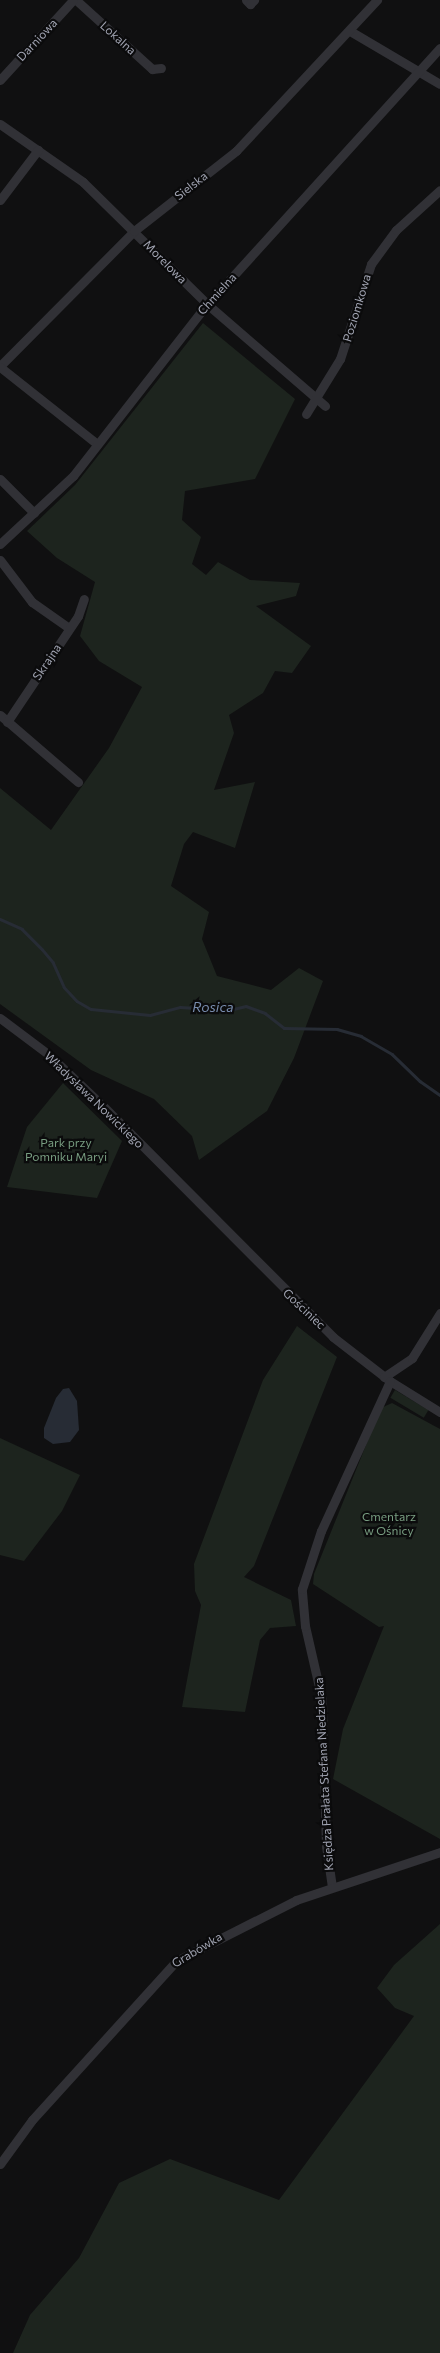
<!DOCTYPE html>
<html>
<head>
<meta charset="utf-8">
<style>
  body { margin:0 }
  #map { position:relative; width:440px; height:2353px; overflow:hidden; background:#101011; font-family:Commissioner,sans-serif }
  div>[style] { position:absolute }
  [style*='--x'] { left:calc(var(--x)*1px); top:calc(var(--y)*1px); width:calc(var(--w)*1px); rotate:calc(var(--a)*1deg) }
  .green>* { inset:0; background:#1d241e; transform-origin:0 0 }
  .water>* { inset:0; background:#272c35 }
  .stream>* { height:2.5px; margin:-1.25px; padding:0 1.25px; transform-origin:1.25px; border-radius:1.25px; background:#272c35 }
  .minor>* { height:9px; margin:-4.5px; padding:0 4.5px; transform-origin:4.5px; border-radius:4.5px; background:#313136 }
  span { translate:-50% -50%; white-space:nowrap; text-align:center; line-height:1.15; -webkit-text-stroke:4.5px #0b0b0c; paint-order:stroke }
  .street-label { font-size:12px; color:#a1a4b2 }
  .park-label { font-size:12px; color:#789d81 }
  .water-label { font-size:14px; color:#788cad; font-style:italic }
</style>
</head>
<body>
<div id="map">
  <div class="green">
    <div style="clip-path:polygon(203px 323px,295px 399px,255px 479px,185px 491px,182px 520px,201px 537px,192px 564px,206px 575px,218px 562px,250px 580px,300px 583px,296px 596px,256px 606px,311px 646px,292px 673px,275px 671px,263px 693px,229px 715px,234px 733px,214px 790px,255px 782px,235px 848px,193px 832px,184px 844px,171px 886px,209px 912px,202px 939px,217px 976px,271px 990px,299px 968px,323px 981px,294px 1058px,267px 1111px,199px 1160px,192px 1136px,154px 1099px,91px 1070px,0 1004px,0 788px,51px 830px,109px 748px,142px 687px,99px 661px,80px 636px,95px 582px,57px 558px,27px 531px,75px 485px)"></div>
    <div style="clip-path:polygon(63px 1083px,122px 1141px,97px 1198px,7px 1187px,27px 1127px)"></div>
    <div style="clip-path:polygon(297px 1326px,337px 1357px,254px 1566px,244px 1577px,291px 1600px,296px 1626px,270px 1628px,260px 1640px,245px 1712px,182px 1707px,201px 1605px,195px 1591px,194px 1564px,263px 1380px)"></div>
    <div style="left:395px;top:1390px;width:39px;height:9px;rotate:31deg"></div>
    <div style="clip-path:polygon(392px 1403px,440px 1429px,440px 1839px,333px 1779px,343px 1729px,384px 1626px,379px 1627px,313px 1584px,314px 1574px,381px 1408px)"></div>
    <div style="clip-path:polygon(0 1438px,80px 1475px,62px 1511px,24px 1561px,0 1555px)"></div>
    <div style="clip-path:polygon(440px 1924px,440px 2353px,13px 2353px,30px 2315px,79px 2258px,119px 2183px,170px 2159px,279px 2200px,414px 2016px,395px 2008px,377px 1988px,394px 1965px)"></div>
  </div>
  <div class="water">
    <div style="clip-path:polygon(69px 1388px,77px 1401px,79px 1430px,70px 1442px,53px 1444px,44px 1438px,44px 1428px,56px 1398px,63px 1389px)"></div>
  </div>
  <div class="stream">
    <div style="--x:0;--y:919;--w:24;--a:24"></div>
    <div style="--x:22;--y:929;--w:28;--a:45"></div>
    <div style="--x:42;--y:949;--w:17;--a:50"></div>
    <div style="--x:53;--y:962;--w:27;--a:66"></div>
    <div style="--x:64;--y:987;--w:19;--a:47"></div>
    <div style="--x:77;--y:1001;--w:16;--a:30"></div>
    <div style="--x:91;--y:1009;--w:59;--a:5.8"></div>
    <div style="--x:150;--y:1015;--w:31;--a:-15"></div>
    <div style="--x:180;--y:1007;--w:49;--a:3.5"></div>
    <div style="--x:229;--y:1010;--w:17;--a:-13"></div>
    <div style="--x:246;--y:1006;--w:20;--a:20"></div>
    <div style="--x:265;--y:1013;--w:24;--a:38"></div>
    <div style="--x:284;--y:1028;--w:53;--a:1.1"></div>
    <div style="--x:337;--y:1029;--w:25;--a:16"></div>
    <div style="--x:361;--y:1036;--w:36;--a:30"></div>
    <div style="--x:392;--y:1054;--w:39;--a:44"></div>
    <div style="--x:420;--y:1081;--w:24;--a:35"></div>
  </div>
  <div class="minor">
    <div style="--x:76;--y:0;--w:103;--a:42.2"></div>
    <div style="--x:152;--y:69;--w:9;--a:-6"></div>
    <div style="--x:246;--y:0;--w:6;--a:45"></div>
    <div style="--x:250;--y:4;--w:6;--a:-45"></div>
    <div style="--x:350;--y:31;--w:104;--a:30.5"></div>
    <div style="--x:0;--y:80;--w:108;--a:-47.6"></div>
    <div style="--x:0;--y:124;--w:101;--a:34.9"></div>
    <div style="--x:83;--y:182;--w:174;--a:44.5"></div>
    <div style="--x:207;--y:304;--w:156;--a:40.8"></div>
    <div style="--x:0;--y:200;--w:63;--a:-52.8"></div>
    <div style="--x:0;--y:366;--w:190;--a:-45.2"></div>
    <div style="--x:134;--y:231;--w:130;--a:-38.1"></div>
    <div style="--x:236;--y:151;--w:207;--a:-47"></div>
    <div style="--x:0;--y:367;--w:124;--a:38.4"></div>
    <div style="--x:306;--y:414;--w:65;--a:-58.3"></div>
    <div style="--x:340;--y:359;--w:100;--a:-71.9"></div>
    <div style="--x:371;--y:264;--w:42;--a:-53.7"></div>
    <div style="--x:396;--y:230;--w:59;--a:-42.3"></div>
    <div style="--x:0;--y:479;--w:48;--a:45"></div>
    <div style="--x:0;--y:544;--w:100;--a:-43"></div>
    <div style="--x:73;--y:476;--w:213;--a:-52.1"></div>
    <div style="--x:204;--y:308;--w:351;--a:-47.8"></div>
    <div style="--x:0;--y:560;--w:53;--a:52.7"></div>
    <div style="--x:32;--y:602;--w:45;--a:35.1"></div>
    <div style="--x:0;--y:715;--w:103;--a:40.7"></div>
    <div style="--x:7;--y:722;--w:128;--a:-56.2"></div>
    <div style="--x:78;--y:616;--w:18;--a:-71"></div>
    <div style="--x:0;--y:1018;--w:60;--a:36.9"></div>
    <div style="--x:48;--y:1054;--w:76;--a:43.4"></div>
    <div style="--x:103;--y:1106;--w:326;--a:45.1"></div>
    <div style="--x:333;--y:1337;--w:72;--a:37.7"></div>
    <div style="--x:390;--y:1381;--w:59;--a:31.8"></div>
    <div style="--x:384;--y:1377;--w:34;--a:-34"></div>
    <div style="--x:412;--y:1358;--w:53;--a:-58.1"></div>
    <div style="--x:332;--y:1887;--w:41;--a:-98.3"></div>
    <div style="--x:326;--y:1846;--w:146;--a:-91.6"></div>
    <div style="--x:322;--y:1700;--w:76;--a:-102.9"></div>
    <div style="--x:305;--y:1626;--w:37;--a:-95"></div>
    <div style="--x:302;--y:1589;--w:61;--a:-71.9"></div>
    <div style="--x:321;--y:1531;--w:165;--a:-65.3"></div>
    <div style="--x:0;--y:2164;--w:54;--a:-54"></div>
    <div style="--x:32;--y:2120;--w:215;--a:-47.8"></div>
    <div style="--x:176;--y:1961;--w:135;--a:-26.9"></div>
    <div style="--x:296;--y:1900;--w:152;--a:-18.4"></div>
  </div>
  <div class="street-label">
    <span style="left:118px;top:38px;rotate:42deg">Lokalna</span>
    <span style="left:37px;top:40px;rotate:-47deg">Darniowa</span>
    <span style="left:191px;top:186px;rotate:-38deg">Sielska</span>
    <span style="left:165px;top:262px;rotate:45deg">Morelowa</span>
    <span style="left:217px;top:294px;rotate:-48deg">Chmielna</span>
    <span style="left:357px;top:308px;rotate:-73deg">Poziomkowa</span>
    <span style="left:47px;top:662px;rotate:-56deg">Skrajna</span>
    <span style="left:94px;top:1100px;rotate:44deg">Władysława Nowickiego</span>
    <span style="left:304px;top:1309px;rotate:43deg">Gościniec</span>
    <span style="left:324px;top:1774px;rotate:-93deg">Księdza Prałata Stefana Niedzielaka</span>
    <span style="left:197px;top:1950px;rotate:-31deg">Grabówka</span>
  </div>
  <div class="park-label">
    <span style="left:66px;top:1150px">Park przy<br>Pomniku Maryi</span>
    <span style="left:389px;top:1524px">Cmentarz<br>w Ośnicy</span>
  </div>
  <div class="water-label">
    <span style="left:213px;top:1007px">Rosica</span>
  </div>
</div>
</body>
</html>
